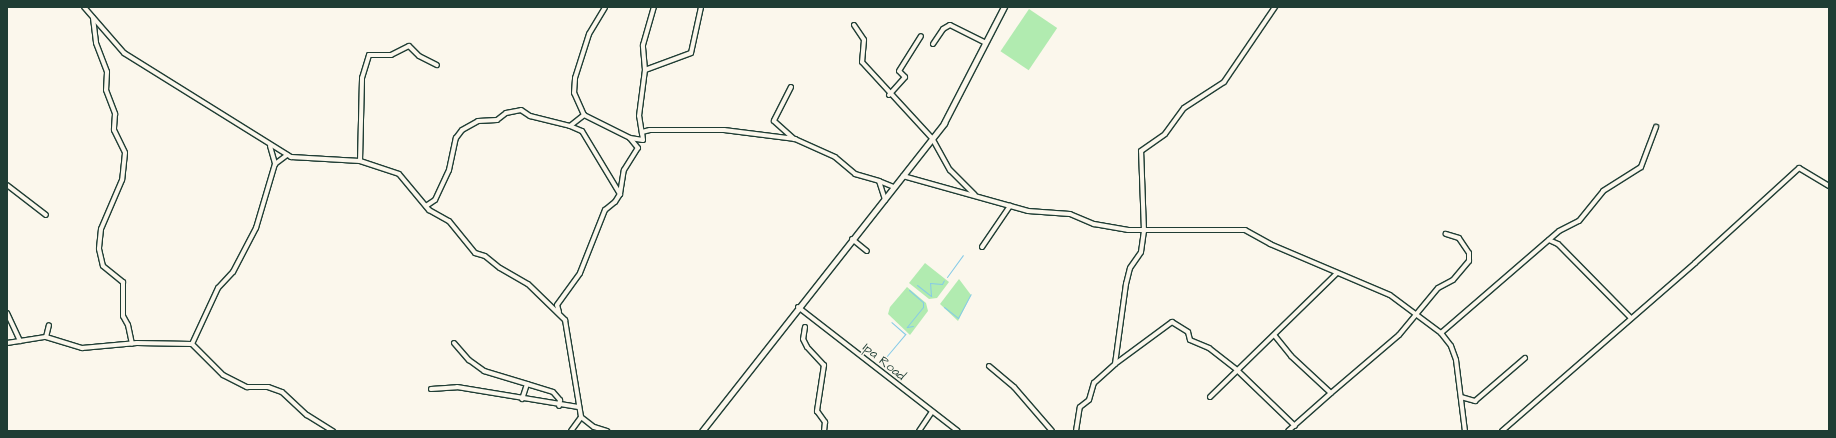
<!DOCTYPE html>
<html>
<head>
<meta charset="utf-8">
<style>
  body { margin:0 }
  #map { position:relative; width:1836px; height:438px; overflow:hidden; background:#fbf7ec; font-family:"Architects Daughter",sans-serif }
  div>[style] { position:absolute }
  [style*='--x'] { left:calc(var(--x)*1px); top:calc(var(--y)*1px); width:calc(var(--w)*1px); rotate:calc(var(--a)*1deg) }
  .green>* { inset:0; background:#b1ebb0; transform-origin:0 0 }
  .stream>* { height:1px; margin:-0.5px; padding:0 0.5px; transform-origin:0.5px; border-radius:0.5px; background:#86cae7 }
  .roads { filter:drop-shadow(1px 0 #1f3d34) drop-shadow(-1px 0 #1f3d34) drop-shadow(0 1px #1f3d34) drop-shadow(0 -1px #1f3d34) }
  .minor>* { height:4px; margin:-2px; padding:0 2px; transform-origin:2px; border-radius:2px; background:#fbf7ec }
  .major>* { height:5px; margin:-2.5px; padding:0 2.5px; transform-origin:2.5px; border-radius:2.5px; background:#fbf7ec }
  span { translate:-50% -50%; white-space:nowrap; text-align:center; line-height:1.15; -webkit-text-stroke:3px #fbf7ec; paint-order:stroke }
  .street-label { font-size:13px; color:#1f3d34 }
  .frame { position:absolute; inset:0; border:8px solid #1f3d34; pointer-events:none }
</style>
</head>
<body>
<div id="map">
  <div class="green">
    <div style="left:1029px;top:9px;width:34px;height:51px;rotate:34deg"></div>
    <div style="clip-path:polygon(925px 263px,949px 282px,937px 298px,929px 299px,909px 283px)"></div>
    <div style="clip-path:polygon(959px 279px,971px 295px,958px 321px,940px 304px)"></div>
    <div style="clip-path:polygon(907px 287px,926px 303px,928px 311px,910px 335px,888px 314px,890px 307px)"></div>
  </div>
  <div class="stream">
    <div style="--x:947;--y:277;--w:27;--a:-54"></div>
    <div style="--x:917;--y:285;--w:18;--a:38"></div>
    <div style="--x:931;--y:296;--w:13;--a:-94"></div>
    <div style="--x:930;--y:283;--w:12;--a:5"></div>
    <div style="--x:942;--y:284;--w:4;--a:-63"></div>
    <div style="--x:909;--y:290;--w:18;--a:41"></div>
    <div style="--x:923;--y:302;--w:5;--a:90"></div>
    <div style="--x:923;--y:307;--w:26;--a:129"></div>
    <div style="--x:907;--y:327;--w:6;--a:-9"></div>
    <div style="--x:944;--y:307;--w:18;--a:38"></div>
    <div style="--x:958;--y:318;--w:27;--a:-62"></div>
    <div style="--x:881;--y:363;--w:38;--a:-50"></div>
    <div style="--x:905;--y:334;--w:18;--a:-139"></div>
  </div>
  <div class="roads">
    <div class="minor">
      <div style="--x:84;--y:7;--w:61;--a:49"></div>
      <div style="--x:124;--y:53;--w:197;--a:31.9"></div>
      <div style="--x:291;--y:157;--w:69;--a:3.3"></div>
      <div style="--x:360;--y:161;--w:41;--a:18.4"></div>
      <div style="--x:399;--y:174;--w:47;--a:50.2"></div>
      <div style="--x:429;--y:210;--w:23;--a:29"></div>
      <div style="--x:449;--y:221;--w:41;--a:50.9"></div>
      <div style="--x:475;--y:253;--w:10;--a:17"></div>
      <div style="--x:485;--y:256;--w:19;--a:39"></div>
      <div style="--x:500;--y:268;--w:32;--a:30"></div>
      <div style="--x:528;--y:284;--w:52;--a:44.2"></div>
      <div style="--x:565;--y:320;--w:98;--a:80.6"></div>
      <div style="--x:581;--y:417;--w:16;--a:38"></div>
      <div style="--x:594;--y:427;--w:14;--a:17"></div>
      <div style="--x:93;--y:18;--w:25;--a:83"></div>
      <div style="--x:96;--y:43;--w:31;--a:69"></div>
      <div style="--x:107;--y:72;--w:18;--a:93"></div>
      <div style="--x:106;--y:90;--w:26;--a:69"></div>
      <div style="--x:115;--y:114;--w:16;--a:94"></div>
      <div style="--x:114;--y:130;--w:25;--a:64"></div>
      <div style="--x:125;--y:153;--w:27;--a:96"></div>
      <div style="--x:122;--y:180;--w:53;--a:113.2"></div>
      <div style="--x:101;--y:229;--w:20;--a:96"></div>
      <div style="--x:99;--y:249;--w:17;--a:77"></div>
      <div style="--x:103;--y:266;--w:26;--a:39"></div>
      <div style="--x:123;--y:282;--w:34;--a:90"></div>
      <div style="--x:123;--y:316;--w:10;--a:61"></div>
      <div style="--x:128;--y:325;--w:19;--a:78"></div>
      <div style="--x:854;--y:25;--w:18;--a:56"></div>
      <div style="--x:864;--y:40;--w:22;--a:95"></div>
      <div style="--x:862;--y:62;--w:103;--a:47.4"></div>
      <div style="--x:932;--y:138;--w:37;--a:61"></div>
      <div style="--x:950;--y:170;--w:35;--a:45"></div>
      <div style="--x:933;--y:44;--w:18;--a:-56"></div>
      <div style="--x:943;--y:29;--w:8;--a:-30"></div>
      <div style="--x:950;--y:25;--w:40;--a:26.6"></div>
      <div style="--x:645;--y:70;--w:49;--a:-20.3"></div>
      <div style="--x:691;--y:53;--w:47;--a:-77.7"></div>
      <div style="--x:791;--y:87;--w:38;--a:117"></div>
      <div style="--x:774;--y:121;--w:27;--a:42"></div>
      <div style="--x:889;--y:95;--w:24;--a:-48"></div>
      <div style="--x:905;--y:77;--w:8;--a:-135"></div>
      <div style="--x:899;--y:71;--w:41;--a:-57.8"></div>
      <div style="--x:584;--y:115;--w:24;--a:-114"></div>
      <div style="--x:574;--y:93;--w:15;--a:-86"></div>
      <div style="--x:575;--y:78;--w:46;--a:-72.3"></div>
      <div style="--x:589;--y:34;--w:31;--a:-59"></div>
      <div style="--x:570;--y:126;--w:13;--a:23"></div>
      <div style="--x:582;--y:131;--w:74;--a:58.9"></div>
      <div style="--x:642;--y:134;--w:18;--a:-99"></div>
      <div style="--x:639;--y:116;--w:46;--a:-82.6"></div>
      <div style="--x:645;--y:70;--w:25;--a:-95"></div>
      <div style="--x:643;--y:45;--w:40;--a:-74"></div>
      <div style="--x:270;--y:146;--w:19;--a:74"></div>
      <div style="--x:360;--y:161;--w:83;--a:-88.6"></div>
      <div style="--x:362;--y:78;--w:24;--a:-73"></div>
      <div style="--x:369;--y:55;--w:22;--a:0"></div>
      <div style="--x:391;--y:55;--w:20;--a:-27"></div>
      <div style="--x:409;--y:46;--w:14;--a:45"></div>
      <div style="--x:419;--y:56;--w:20;--a:27"></div>
      <div style="--x:903;--y:176;--w:130;--a:15.6"></div>
      <div style="--x:1028;--y:211;--w:42;--a:4.1"></div>
      <div style="--x:1070;--y:214;--w:26;--a:23"></div>
      <div style="--x:1094;--y:224;--w:35;--a:10"></div>
      <div style="--x:1128;--y:230;--w:117;--a:0"></div>
      <div style="--x:1245;--y:230;--w:29;--a:29"></div>
      <div style="--x:1270;--y:244;--w:130;--a:23"></div>
      <div style="--x:1390;--y:295;--w:64;--a:36.7"></div>
      <div style="--x:1441;--y:333;--w:16;--a:52"></div>
      <div style="--x:1451;--y:346;--w:15;--a:70"></div>
      <div style="--x:1456;--y:360;--w:72;--a:82.8"></div>
      <div style="--x:879;--y:181;--w:16;--a:22"></div>
      <div style="--x:7;--y:185;--w:49;--a:37.6"></div>
      <div style="--x:426;--y:206;--w:11;--a:-34"></div>
      <div style="--x:435;--y:200;--w:33;--a:-65"></div>
      <div style="--x:449;--y:170;--w:33;--a:-78"></div>
      <div style="--x:456;--y:138;--w:10;--a:-53"></div>
      <div style="--x:462;--y:130;--w:18;--a:-29"></div>
      <div style="--x:478;--y:121;--w:19;--a:-3"></div>
      <div style="--x:497;--y:120;--w:11;--a:-38"></div>
      <div style="--x:506;--y:113;--w:15;--a:-11"></div>
      <div style="--x:521;--y:110;--w:11;--a:34"></div>
      <div style="--x:530;--y:116;--w:41;--a:14"></div>
      <div style="--x:570;--y:126;--w:18;--a:-38"></div>
      <div style="--x:584;--y:115;--w:51;--a:26.6"></div>
      <div style="--x:630;--y:138;--w:13;--a:9"></div>
      <div style="--x:643;--y:140;--w:8;--a:-97"></div>
      <div style="--x:642;--y:132;--w:8;--a:-14"></div>
      <div style="--x:650;--y:130;--w:74;--a:0"></div>
      <div style="--x:724;--y:130;--w:72;--a:7.2"></div>
      <div style="--x:795;--y:139;--w:44;--a:24.2"></div>
      <div style="--x:835;--y:157;--w:26;--a:40"></div>
      <div style="--x:855;--y:174;--w:25;--a:16"></div>
      <div style="--x:879;--y:181;--w:20;--a:72"></div>
      <div style="--x:852;--y:239;--w:19;--a:39"></div>
      <div style="--x:1549;--y:240;--w:10;--a:24"></div>
      <div style="--x:1558;--y:244;--w:104;--a:45.4"></div>
      <div style="--x:982;--y:247;--w:50;--a:-55.7"></div>
      <div style="--x:798;--y:307;--w:202;--a:37.8"></div>
      <div style="--x:559;--y:312;--w:7;--a:-106"></div>
      <div style="--x:557;--y:305;--w:39;--a:-54"></div>
      <div style="--x:580;--y:273;--w:68;--a:-68.4"></div>
      <div style="--x:605;--y:210;--w:13;--a:-39"></div>
      <div style="--x:615;--y:202;--w:9;--a:-58"></div>
      <div style="--x:620;--y:194;--w:24;--a:-81"></div>
      <div style="--x:624;--y:170;--w:26;--a:-58"></div>
      <div style="--x:638;--y:148;--w:13;--a:-129"></div>
      <div style="--x:7;--y:313;--w:31;--a:65"></div>
      <div style="--x:805;--y:327;--w:12;--a:99"></div>
      <div style="--x:803;--y:339;--w:9;--a:63"></div>
      <div style="--x:807;--y:347;--w:25;--a:47"></div>
      <div style="--x:824;--y:365;--w:47;--a:98.7"></div>
      <div style="--x:817;--y:411;--w:14;--a:54"></div>
      <div style="--x:825;--y:422;--w:9;--a:96"></div>
      <div style="--x:1441;--y:333;--w:156;--a:-40.8"></div>
      <div style="--x:1559;--y:231;--w:22;--a:-27"></div>
      <div style="--x:1579;--y:221;--w:38;--a:-51"></div>
      <div style="--x:1603;--y:191;--w:45;--a:-32.3"></div>
      <div style="--x:1641;--y:167;--w:43;--a:-69.4"></div>
      <div style="--x:1275;--y:336;--w:26;--a:51"></div>
      <div style="--x:1291;--y:356;--w:54;--a:42.8"></div>
      <div style="--x:1331;--y:393;--w:57;--a:138.5"></div>
      <div style="--x:46;--y:337;--w:38;--a:17"></div>
      <div style="--x:82;--y:348;--w:55;--a:-5.2"></div>
      <div style="--x:137;--y:343;--w:55;--a:1"></div>
      <div style="--x:192;--y:344;--w:44;--a:45"></div>
      <div style="--x:223;--y:375;--w:27;--a:27"></div>
      <div style="--x:247;--y:387;--w:21;--a:0"></div>
      <div style="--x:268;--y:387;--w:15;--a:20"></div>
      <div style="--x:282;--y:392;--w:34;--a:43"></div>
      <div style="--x:307;--y:415;--w:31;--a:32"></div>
      <div style="--x:7;--y:343;--w:39;--a:-9"></div>
      <div style="--x:46;--y:337;--w:12;--a:-76"></div>
      <div style="--x:454;--y:343;--w:23;--a:49"></div>
      <div style="--x:469;--y:360;--w:19;--a:36"></div>
      <div style="--x:484;--y:371;--w:45;--a:16.8"></div>
      <div style="--x:527;--y:384;--w:16;--a:108"></div>
      <div style="--x:192;--y:344;--w:62;--a:-65.1"></div>
      <div style="--x:218;--y:288;--w:22;--a:-47"></div>
      <div style="--x:233;--y:272;--w:50;--a:-62.4"></div>
      <div style="--x:256;--y:228;--w:67;--a:-73.5"></div>
      <div style="--x:275;--y:164;--w:15;--a:-37"></div>
      <div style="--x:1115;--y:364;--w:71;--a:-36.4"></div>
      <div style="--x:1172;--y:322;--w:19;--a:32"></div>
      <div style="--x:1188;--y:332;--w:8;--a:76"></div>
      <div style="--x:1190;--y:340;--w:21;--a:23"></div>
      <div style="--x:1209;--y:348;--w:37;--a:38"></div>
      <div style="--x:1238;--y:371;--w:79;--a:44"></div>
      <div style="--x:989;--y:366;--w:33;--a:40"></div>
      <div style="--x:1014;--y:387;--w:58;--a:49.2"></div>
      <div style="--x:527;--y:384;--w:27;--a:17"></div>
      <div style="--x:553;--y:392;--w:11;--a:49"></div>
      <div style="--x:560;--y:400;--w:6;--a:99"></div>
      <div style="--x:431;--y:389;--w:26;--a:-4"></div>
      <div style="--x:457;--y:387;--w:123;--a:9.4"></div>
      <div style="--x:1331;--y:393;--w:89;--a:-40.5"></div>
      <div style="--x:1399;--y:335;--w:61;--a:-50.3"></div>
      <div style="--x:1438;--y:288;--w:17;--a:-28"></div>
      <div style="--x:1453;--y:280;--w:25;--a:-50"></div>
      <div style="--x:1469;--y:261;--w:8;--a:-90"></div>
      <div style="--x:1469;--y:253;--w:18;--a:-124"></div>
      <div style="--x:1459;--y:238;--w:14;--a:-163"></div>
      <div style="--x:1210;--y:397;--w:177;--a:-44.3"></div>
      <div style="--x:1461;--y:397;--w:15;--a:16"></div>
      <div style="--x:1475;--y:401;--w:66;--a:-40.7"></div>
      <div style="--x:571;--y:431;--w:17;--a:-54"></div>
      <div style="--x:919;--y:431;--w:23;--a:-56"></div>
      <div style="--x:1076;--y:431;--w:24;--a:-81"></div>
      <div style="--x:1080;--y:407;--w:11;--a:-38"></div>
      <div style="--x:1089;--y:400;--w:18;--a:-74"></div>
      <div style="--x:1094;--y:383;--w:28;--a:-42"></div>
      <div style="--x:1115;--y:364;--w:81;--a:-82.2"></div>
      <div style="--x:1126;--y:284;--w:16;--a:-76"></div>
      <div style="--x:1130;--y:268;--w:19;--a:-55"></div>
      <div style="--x:1141;--y:252;--w:21;--a:-82"></div>
      <div style="--x:1144;--y:231;--w:80;--a:-92.1"></div>
      <div style="--x:1141;--y:151;--w:29;--a:-35"></div>
      <div style="--x:1165;--y:134;--w:32;--a:-54"></div>
      <div style="--x:1184;--y:108;--w:48;--a:-33"></div>
      <div style="--x:1224;--y:82;--w:91;--a:-55.8"></div>
      <div style="--x:1502;--y:431;--w:256;--a:-41"></div>
      <div style="--x:1695;--y:263;--w:141;--a:-42.4"></div>
      <div style="--x:1799;--y:168;--w:35;--a:31"></div>
    </div>
    <div class="major">
      <div style="--x:702;--y:431;--w:392;--a:-51.8"></div>
      <div style="--x:944;--y:123;--w:131;--a:-62.7"></div>
    </div>
  </div>
  <div class="street-label">
    <span style="left:884px;top:362px;rotate:39deg">Ipa Road</span>
  </div>
  <div class="frame"></div>
</div>
</body>
</html>
